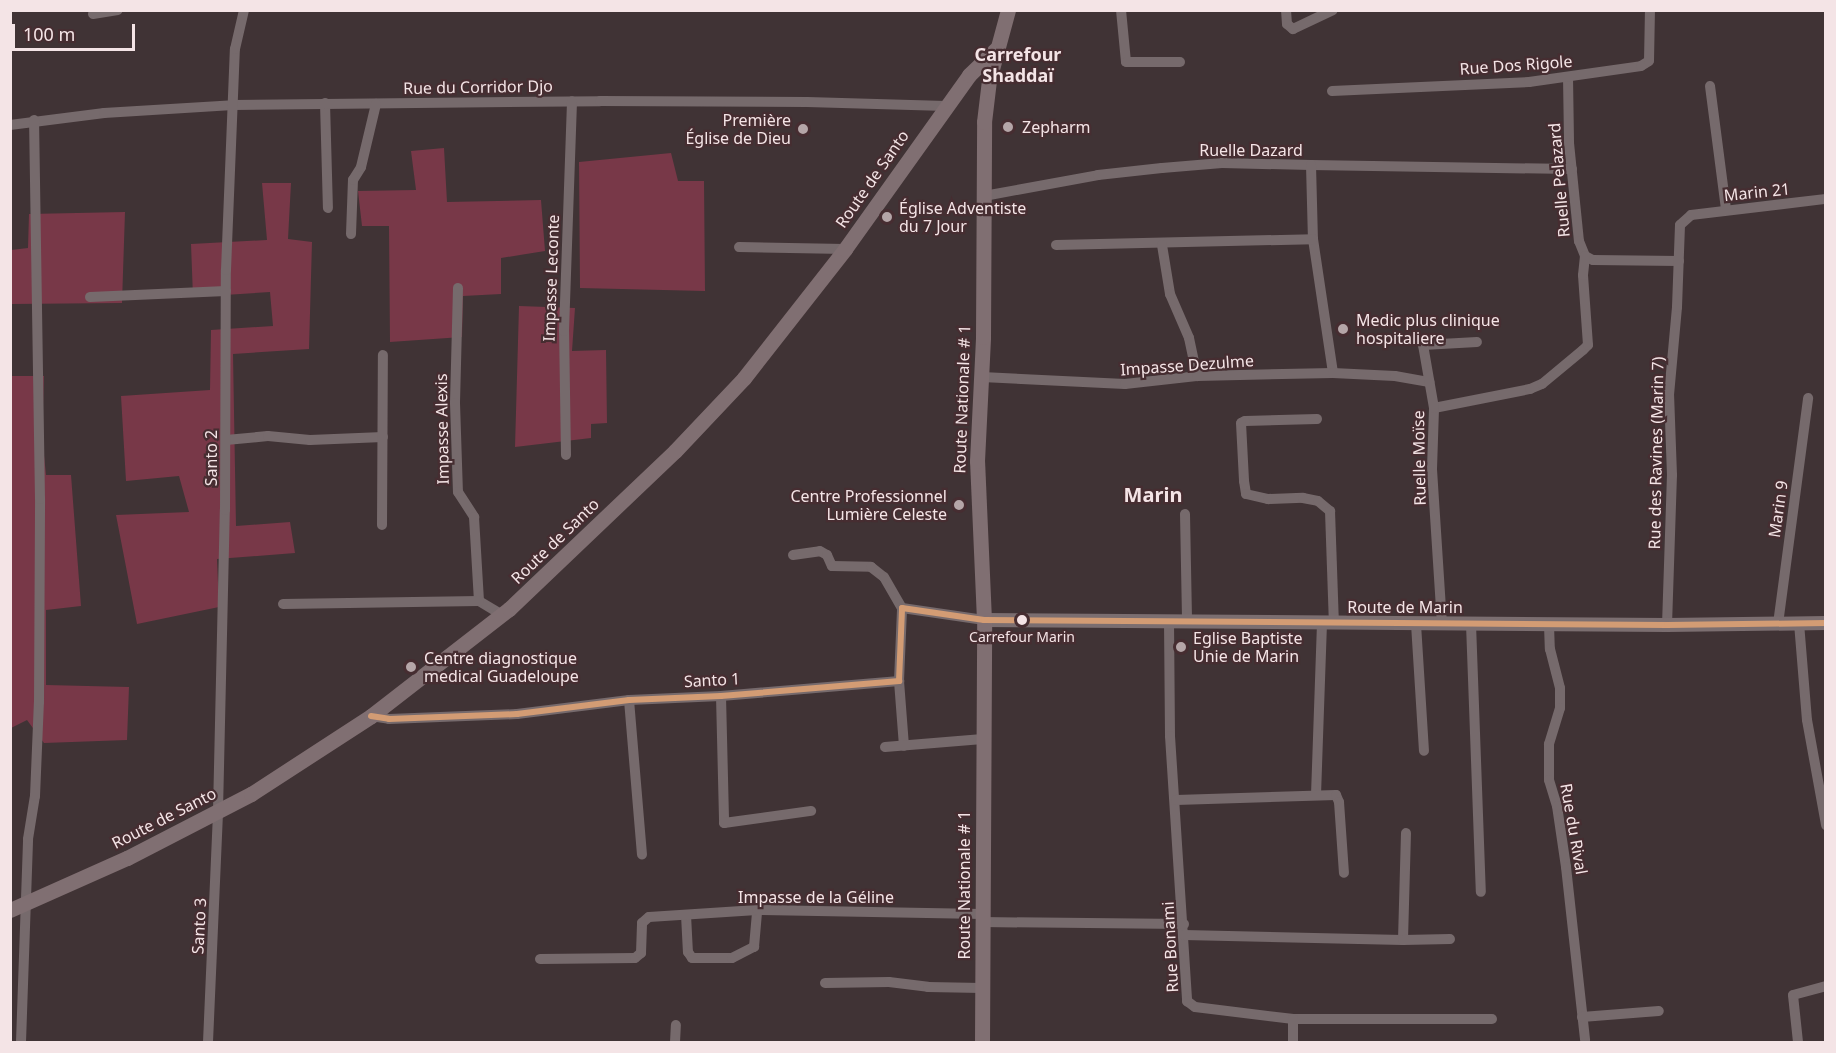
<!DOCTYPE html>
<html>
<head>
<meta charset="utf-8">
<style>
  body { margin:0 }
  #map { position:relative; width:1836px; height:1053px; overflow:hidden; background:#403335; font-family:"Noto Sans",sans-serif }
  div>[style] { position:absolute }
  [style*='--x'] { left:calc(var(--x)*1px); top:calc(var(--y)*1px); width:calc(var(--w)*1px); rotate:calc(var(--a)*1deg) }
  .green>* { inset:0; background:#783848 }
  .street>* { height:10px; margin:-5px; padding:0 5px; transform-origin:5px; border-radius:5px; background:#766a6c }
  .secondary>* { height:14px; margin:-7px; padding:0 7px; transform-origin:7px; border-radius:7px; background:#7b6e70 }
  .primary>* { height:15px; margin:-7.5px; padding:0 7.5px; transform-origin:7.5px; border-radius:7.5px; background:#806f72 }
  .bus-1>* { height:6px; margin:-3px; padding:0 3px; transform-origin:3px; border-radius:3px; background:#d39c74 }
  .dots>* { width:16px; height:16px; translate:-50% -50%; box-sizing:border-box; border:3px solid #462d31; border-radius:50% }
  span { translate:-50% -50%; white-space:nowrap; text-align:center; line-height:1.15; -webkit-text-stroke:4.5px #462d31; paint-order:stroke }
  .bus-label { font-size:14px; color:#f4e4e6 }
  .street-label { font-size:16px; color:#f4e4e6 }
  .poi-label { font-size:16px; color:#f4e4e6 }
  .right { translate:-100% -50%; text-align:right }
  .left { translate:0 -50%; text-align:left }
  .neighbourhood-label { font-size:18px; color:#f4e4e6; font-weight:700 }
  .quarter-label { font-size:20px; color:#f4e4e6; font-weight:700 }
  .frame { position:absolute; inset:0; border:12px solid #f4e4e6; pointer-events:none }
  .scale { position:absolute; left:12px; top:24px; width:123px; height:27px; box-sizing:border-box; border:3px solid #f4e4e6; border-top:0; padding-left:8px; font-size:18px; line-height:21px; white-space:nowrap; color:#f4e4e6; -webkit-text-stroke:4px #462d31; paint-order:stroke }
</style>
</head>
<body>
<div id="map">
  <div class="green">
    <div style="clip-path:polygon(444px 148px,447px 202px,541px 200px,545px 251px,501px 258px,501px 294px,463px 296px,462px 337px,390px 342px,389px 226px,362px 226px,358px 191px,416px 190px,411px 151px)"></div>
    <div style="clip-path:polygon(671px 153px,678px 181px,704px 181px,705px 291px,580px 288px,579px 162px)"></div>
    <div style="clip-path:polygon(262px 183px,291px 183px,288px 239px,312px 242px,309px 349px,233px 354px,236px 526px,290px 522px,295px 553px,217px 559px,219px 607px,137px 624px,116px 515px,189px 512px,179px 476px,126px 481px,121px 396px,210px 390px,211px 330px,273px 326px,270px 292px,193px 297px,191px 244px,267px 240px)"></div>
    <div style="clip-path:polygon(125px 212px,122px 303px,11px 304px,11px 250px,28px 248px,29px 214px)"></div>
    <div style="clip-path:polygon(519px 306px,575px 308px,572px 351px,606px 350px,607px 423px,591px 424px,591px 438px,515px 447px)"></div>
    <div style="clip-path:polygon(10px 376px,44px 376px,42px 435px,46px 475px,71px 475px,81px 606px,46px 610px,46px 685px,129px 687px,127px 740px,44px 743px,27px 720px,11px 728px)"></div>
  </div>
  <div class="street">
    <div style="--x:1121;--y:10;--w:52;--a:84.5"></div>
    <div style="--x:1126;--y:62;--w:54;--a:0"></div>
    <div style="--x:1286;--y:10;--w:14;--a:86"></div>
    <div style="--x:1287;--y:24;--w:8;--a:40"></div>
    <div style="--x:1293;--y:29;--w:44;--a:-25.4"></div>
    <div style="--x:93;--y:14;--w:25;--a:-9"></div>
    <div style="--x:1568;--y:77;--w:66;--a:89.1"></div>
    <div style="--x:1569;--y:143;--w:99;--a:84.2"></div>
    <div style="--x:1579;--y:241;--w:16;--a:68"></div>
    <div style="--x:1585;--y:256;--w:9;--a:27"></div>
    <div style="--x:1593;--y:260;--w:86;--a:0.7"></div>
    <div style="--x:1710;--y:86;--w:125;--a:82.6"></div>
    <div style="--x:1332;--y:91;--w:197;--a:-2.6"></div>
    <div style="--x:1529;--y:82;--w:113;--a:-8.1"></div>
    <div style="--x:1641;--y:66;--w:9;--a:-32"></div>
    <div style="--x:1649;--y:61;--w:51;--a:-88.9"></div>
    <div style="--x:325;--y:103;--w:105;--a:88.4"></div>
    <div style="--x:10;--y:125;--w:95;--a:-7.3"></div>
    <div style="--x:104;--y:113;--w:129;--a:-3.5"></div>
    <div style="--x:233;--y:105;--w:367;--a:-0.6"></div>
    <div style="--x:600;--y:101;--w:207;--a:0.3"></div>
    <div style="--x:807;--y:102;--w:139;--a:1.6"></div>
    <div style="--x:1311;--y:165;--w:261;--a:0.9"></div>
    <div style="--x:984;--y:196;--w:116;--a:-10.4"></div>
    <div style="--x:1098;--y:175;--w:64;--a:-6.2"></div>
    <div style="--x:1162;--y:168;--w:60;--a:-4.8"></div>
    <div style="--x:1222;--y:163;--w:89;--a:1.3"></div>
    <div style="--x:1311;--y:165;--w:74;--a:88.5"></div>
    <div style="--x:1313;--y:239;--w:135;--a:81.5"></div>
    <div style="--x:351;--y:234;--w:54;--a:-87.9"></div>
    <div style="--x:353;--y:180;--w:15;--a:-58"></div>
    <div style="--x:361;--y:167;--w:65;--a:-76.6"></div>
    <div style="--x:1056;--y:245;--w:257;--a:-1.3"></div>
    <div style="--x:1162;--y:245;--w:50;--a:80.7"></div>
    <div style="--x:1170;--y:294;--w:48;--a:66.6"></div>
    <div style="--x:1189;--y:338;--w:39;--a:78"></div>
    <div style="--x:739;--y:247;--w:106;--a:1.1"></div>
    <div style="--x:458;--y:288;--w:115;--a:91.5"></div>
    <div style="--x:455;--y:403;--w:89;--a:88.1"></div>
    <div style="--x:458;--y:492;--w:30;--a:57"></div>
    <div style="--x:474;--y:517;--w:84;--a:86.6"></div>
    <div style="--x:479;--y:601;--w:27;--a:31"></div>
    <div style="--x:90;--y:297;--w:136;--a:-2.5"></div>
    <div style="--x:982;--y:377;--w:143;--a:2.8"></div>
    <div style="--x:1125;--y:384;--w:72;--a:-6.3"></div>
    <div style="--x:1197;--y:376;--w:136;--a:-1.3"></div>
    <div style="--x:1333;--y:373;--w:62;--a:2.8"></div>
    <div style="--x:1395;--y:376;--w:35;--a:10"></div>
    <div style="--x:1434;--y:408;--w:98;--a:-11.2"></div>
    <div style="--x:1530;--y:389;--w:13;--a:-23"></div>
    <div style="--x:1542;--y:384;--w:53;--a:-39.7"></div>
    <div style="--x:1583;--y:350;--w:7;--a:-45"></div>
    <div style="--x:1588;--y:345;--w:70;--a:-94.1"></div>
    <div style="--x:1583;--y:275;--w:19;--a:-84"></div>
    <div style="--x:1317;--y:419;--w:72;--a:178.4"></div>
    <div style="--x:1245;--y:421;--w:4;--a:153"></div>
    <div style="--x:1241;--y:423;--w:58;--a:87"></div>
    <div style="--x:1244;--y:481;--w:13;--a:81"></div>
    <div style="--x:1246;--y:494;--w:23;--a:13"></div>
    <div style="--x:1268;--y:499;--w:35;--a:-2"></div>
    <div style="--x:1303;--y:498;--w:15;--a:11"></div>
    <div style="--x:1318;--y:501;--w:16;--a:40"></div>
    <div style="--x:1330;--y:511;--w:112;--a:88"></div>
    <div style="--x:226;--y:440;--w:42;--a:-5.4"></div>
    <div style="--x:268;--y:436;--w:42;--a:5.4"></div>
    <div style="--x:310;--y:440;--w:73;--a:-2.4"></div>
    <div style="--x:566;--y:455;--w:124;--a:-90.9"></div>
    <div style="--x:564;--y:331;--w:230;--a:-88"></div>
    <div style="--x:1185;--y:514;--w:107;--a:88.9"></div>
    <div style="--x:382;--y:525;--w:170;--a:-89.7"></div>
    <div style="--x:793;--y:555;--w:27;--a:-8"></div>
    <div style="--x:820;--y:551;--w:8;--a:30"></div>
    <div style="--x:827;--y:555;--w:12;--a:66"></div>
    <div style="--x:832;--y:566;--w:39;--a:1"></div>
    <div style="--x:871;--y:567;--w:16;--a:38"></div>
    <div style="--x:884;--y:577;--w:36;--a:60"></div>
    <div style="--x:283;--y:604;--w:196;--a:-0.9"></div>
    <div style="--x:1169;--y:621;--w:115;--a:89.5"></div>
    <div style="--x:1170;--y:736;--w:266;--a:86.3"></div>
    <div style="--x:1187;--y:1001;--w:10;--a:37"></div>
    <div style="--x:1195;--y:1007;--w:99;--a:7"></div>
    <div style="--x:1293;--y:1019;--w:199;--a:0"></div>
    <div style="--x:1799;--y:623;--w:97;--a:85.3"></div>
    <div style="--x:1807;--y:720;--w:107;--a:79.7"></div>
    <div style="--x:1416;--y:624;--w:127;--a:86.4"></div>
    <div style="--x:1442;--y:624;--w:155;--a:-93.7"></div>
    <div style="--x:1432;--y:469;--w:61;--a:-88.1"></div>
    <div style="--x:1434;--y:408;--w:64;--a:-99.9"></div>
    <div style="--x:1423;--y:345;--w:54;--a:-3.2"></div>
    <div style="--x:1471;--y:624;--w:268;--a:87.9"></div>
    <div style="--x:1778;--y:624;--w:228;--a:-82.4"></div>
    <div style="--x:1549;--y:625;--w:24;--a:88"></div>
    <div style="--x:1550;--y:649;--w:40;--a:75.6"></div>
    <div style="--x:1560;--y:688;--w:20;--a:90"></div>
    <div style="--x:1560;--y:708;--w:38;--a:107"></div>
    <div style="--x:1549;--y:744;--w:36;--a:90"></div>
    <div style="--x:1549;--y:780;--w:27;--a:73"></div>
    <div style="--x:1557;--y:806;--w:62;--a:81.6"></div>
    <div style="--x:1566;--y:867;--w:174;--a:83.7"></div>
    <div style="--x:1667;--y:625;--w:150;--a:-88.1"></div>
    <div style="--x:1672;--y:475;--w:80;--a:-92.1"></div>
    <div style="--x:1669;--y:395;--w:88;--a:-84.8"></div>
    <div style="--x:1677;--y:307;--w:82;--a:-87.9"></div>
    <div style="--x:1680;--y:225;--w:15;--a:-42"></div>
    <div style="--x:1691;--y:215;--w:136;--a:-6.8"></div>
    <div style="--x:899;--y:681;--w:65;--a:85.6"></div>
    <div style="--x:721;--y:696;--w:127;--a:88.6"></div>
    <div style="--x:724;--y:823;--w:88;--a:-7.9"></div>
    <div style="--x:629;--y:700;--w:155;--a:85.2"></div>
    <div style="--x:371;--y:716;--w:18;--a:9"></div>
    <div style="--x:389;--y:719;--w:128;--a:-2.2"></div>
    <div style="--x:517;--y:714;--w:113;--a:-7.1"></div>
    <div style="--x:629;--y:700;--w:92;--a:-2.5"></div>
    <div style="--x:721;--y:696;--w:179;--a:-4.8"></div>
    <div style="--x:899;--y:681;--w:73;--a:-87.6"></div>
    <div style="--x:902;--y:608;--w:83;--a:8.3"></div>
    <div style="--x:885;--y:747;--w:98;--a:-4.7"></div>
    <div style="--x:1316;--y:795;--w:171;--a:-88"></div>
    <div style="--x:1176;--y:800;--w:160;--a:-1.8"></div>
    <div style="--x:1336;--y:795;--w:8;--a:67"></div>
    <div style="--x:1339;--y:802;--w:71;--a:86"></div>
    <div style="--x:686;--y:915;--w:37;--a:87"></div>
    <div style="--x:688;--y:952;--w:7;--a:56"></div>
    <div style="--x:692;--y:958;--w:40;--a:0"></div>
    <div style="--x:732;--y:958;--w:25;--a:-27"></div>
    <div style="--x:754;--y:947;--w:37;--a:-85"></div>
    <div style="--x:982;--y:922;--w:202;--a:0.6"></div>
    <div style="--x:1184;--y:935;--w:219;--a:1.3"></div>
    <div style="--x:1403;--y:940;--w:107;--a:-88.4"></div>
    <div style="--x:1403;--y:940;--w:47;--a:-1.2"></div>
    <div style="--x:540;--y:959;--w:95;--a:-0.6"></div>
    <div style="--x:635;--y:958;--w:8;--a:-40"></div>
    <div style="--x:641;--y:953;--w:30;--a:-88"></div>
    <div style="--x:642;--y:923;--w:9;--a:-41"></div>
    <div style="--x:649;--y:917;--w:108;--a:-3.7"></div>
    <div style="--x:757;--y:910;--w:225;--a:1"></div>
    <div style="--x:825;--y:983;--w:64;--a:-0.9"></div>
    <div style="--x:889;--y:982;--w:39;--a:7"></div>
    <div style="--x:928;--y:987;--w:54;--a:1.1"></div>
    <div style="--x:1582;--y:1017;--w:77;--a:-4.5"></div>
    <div style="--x:21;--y:1042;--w:203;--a:-88"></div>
    <div style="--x:28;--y:839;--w:44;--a:-80.8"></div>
    <div style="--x:35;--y:796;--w:94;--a:-87.6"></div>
    <div style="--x:39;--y:702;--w:203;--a:-89.7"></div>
    <div style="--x:40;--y:499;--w:379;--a:-90.9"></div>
    <div style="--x:208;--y:1042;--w:231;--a:-87.5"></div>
    <div style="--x:218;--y:811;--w:301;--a:-88.7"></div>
    <div style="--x:225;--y:510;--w:240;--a:-89.8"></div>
    <div style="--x:226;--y:270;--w:221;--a:-87.7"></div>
    <div style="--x:235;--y:49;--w:40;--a:-77"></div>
    <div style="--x:675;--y:1042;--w:17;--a:-87"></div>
    <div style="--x:1293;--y:1042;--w:23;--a:-90"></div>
    <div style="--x:1798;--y:1042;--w:47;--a:-96.1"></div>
    <div style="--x:1793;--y:995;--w:34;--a:-15"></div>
  </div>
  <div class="secondary">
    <div style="--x:984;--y:620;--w:683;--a:0.42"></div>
    <div style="--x:1667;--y:625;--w:159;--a:-0.7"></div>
  </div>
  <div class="primary">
    <div style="--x:10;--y:910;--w:128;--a:-24"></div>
    <div style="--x:127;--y:858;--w:140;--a:-27.3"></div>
    <div style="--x:251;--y:794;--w:143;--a:-33"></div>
    <div style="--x:371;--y:716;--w:175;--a:-37.8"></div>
    <div style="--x:509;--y:609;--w:229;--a:-43.6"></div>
    <div style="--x:675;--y:451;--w:100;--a:-46.6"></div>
    <div style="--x:744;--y:378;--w:164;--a:-51.9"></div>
    <div style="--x:845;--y:249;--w:214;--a:-54.5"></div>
    <div style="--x:969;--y:75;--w:37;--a:-44"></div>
    <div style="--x:982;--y:1042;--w:422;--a:-89.7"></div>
    <div style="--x:984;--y:620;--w:159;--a:-92.5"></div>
    <div style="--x:977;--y:461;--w:124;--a:-87.2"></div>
    <div style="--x:983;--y:337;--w:215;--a:-89.7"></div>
    <div style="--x:984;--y:122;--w:42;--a:-83.2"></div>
    <div style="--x:989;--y:80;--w:73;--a:-74.8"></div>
  </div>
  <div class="bus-1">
    <div style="--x:371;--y:716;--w:18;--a:9"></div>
    <div style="--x:389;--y:719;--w:128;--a:-2.2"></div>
    <div style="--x:517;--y:714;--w:113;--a:-7.1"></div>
    <div style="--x:629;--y:700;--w:92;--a:-2.5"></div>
    <div style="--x:721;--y:696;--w:179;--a:-4.8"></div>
    <div style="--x:899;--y:681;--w:73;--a:-87.6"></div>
    <div style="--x:902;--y:608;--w:83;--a:8.3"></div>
    <div style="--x:984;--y:620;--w:683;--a:0.42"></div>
    <div style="--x:1667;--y:625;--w:159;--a:-0.7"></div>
  </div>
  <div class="dots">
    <div style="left:1008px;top:127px;background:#b5a6a8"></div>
    <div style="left:803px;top:129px;background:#b5a6a8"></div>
    <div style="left:887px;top:217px;background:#b5a6a8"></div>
    <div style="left:1343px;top:329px;background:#b5a6a8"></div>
    <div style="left:959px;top:505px;background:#b5a6a8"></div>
    <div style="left:1022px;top:620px;background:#f4e4e6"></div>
    <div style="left:1181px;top:647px;background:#b5a6a8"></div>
    <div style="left:411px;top:667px;background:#b5a6a8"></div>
  </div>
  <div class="bus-label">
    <span style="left:1022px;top:637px">Carrefour Marin</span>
  </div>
  <div class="street-label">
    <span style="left:1516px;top:65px;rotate:-4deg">Rue Dos Rigole</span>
    <span style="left:478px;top:87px;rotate:-1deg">Rue du Corridor Djo</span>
    <span style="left:1251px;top:150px">Ruelle Dazard</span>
    <span style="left:872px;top:179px;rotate:-55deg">Route de Santo</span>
    <span style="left:1559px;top:180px;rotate:-95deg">Ruelle Pelazard</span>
    <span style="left:1757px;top:192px;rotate:-6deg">Marin 21</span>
    <span style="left:551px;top:278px;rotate:-88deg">Impasse Leconte</span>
    <span style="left:1187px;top:365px;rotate:-4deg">Impasse Dezulme</span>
    <span style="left:962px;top:399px;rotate:-88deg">Route Nationale # 1</span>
    <span style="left:442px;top:429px;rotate:-91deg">Impasse Alexis</span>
    <span style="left:1656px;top:453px;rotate:-89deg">Rue des Ravines (Marin 7)</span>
    <span style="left:211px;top:458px;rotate:-90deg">Santo 2</span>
    <span style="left:1419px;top:458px;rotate:-91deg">Ruelle Moïse</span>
    <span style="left:1778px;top:509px;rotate:-82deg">Marin 9</span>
    <span style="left:555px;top:541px;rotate:-44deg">Route de Santo</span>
    <span style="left:1405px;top:607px">Route de Marin</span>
    <span style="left:712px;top:680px;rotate:-3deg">Santo 1</span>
    <span style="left:164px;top:818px;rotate:-27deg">Route de Santo</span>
    <span style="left:1574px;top:829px;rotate:80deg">Rue du Rival</span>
    <span style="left:964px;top:885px;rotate:-90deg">Route Nationale # 1</span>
    <span style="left:816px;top:897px">Impasse de la Géline</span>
    <span style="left:199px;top:926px;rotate:-87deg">Santo 3</span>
    <span style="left:1170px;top:947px;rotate:-93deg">Rue Bonami</span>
  </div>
  <div class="poi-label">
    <span class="right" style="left:791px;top:129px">Première<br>Église de Dieu</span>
    <span class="left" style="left:1022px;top:127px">Zepharm</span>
    <span class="left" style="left:899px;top:217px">Église Adventiste<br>du 7 Jour</span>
    <span class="left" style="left:1356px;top:329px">Medic plus clinique<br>hospitaliere</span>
    <span class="right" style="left:947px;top:505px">Centre Professionnel<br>Lumière Celeste</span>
    <span class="left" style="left:1193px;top:647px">Eglise Baptiste<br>Unie de Marin</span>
    <span class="left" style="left:424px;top:667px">Centre diagnostique<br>medical Guadeloupe</span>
  </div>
  <div class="neighbourhood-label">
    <span style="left:1018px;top:65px">Carrefour<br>Shaddaï</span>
  </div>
  <div class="quarter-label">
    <span style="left:1153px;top:494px">Marin</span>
  </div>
  <div class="frame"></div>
  <div class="scale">100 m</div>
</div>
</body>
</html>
